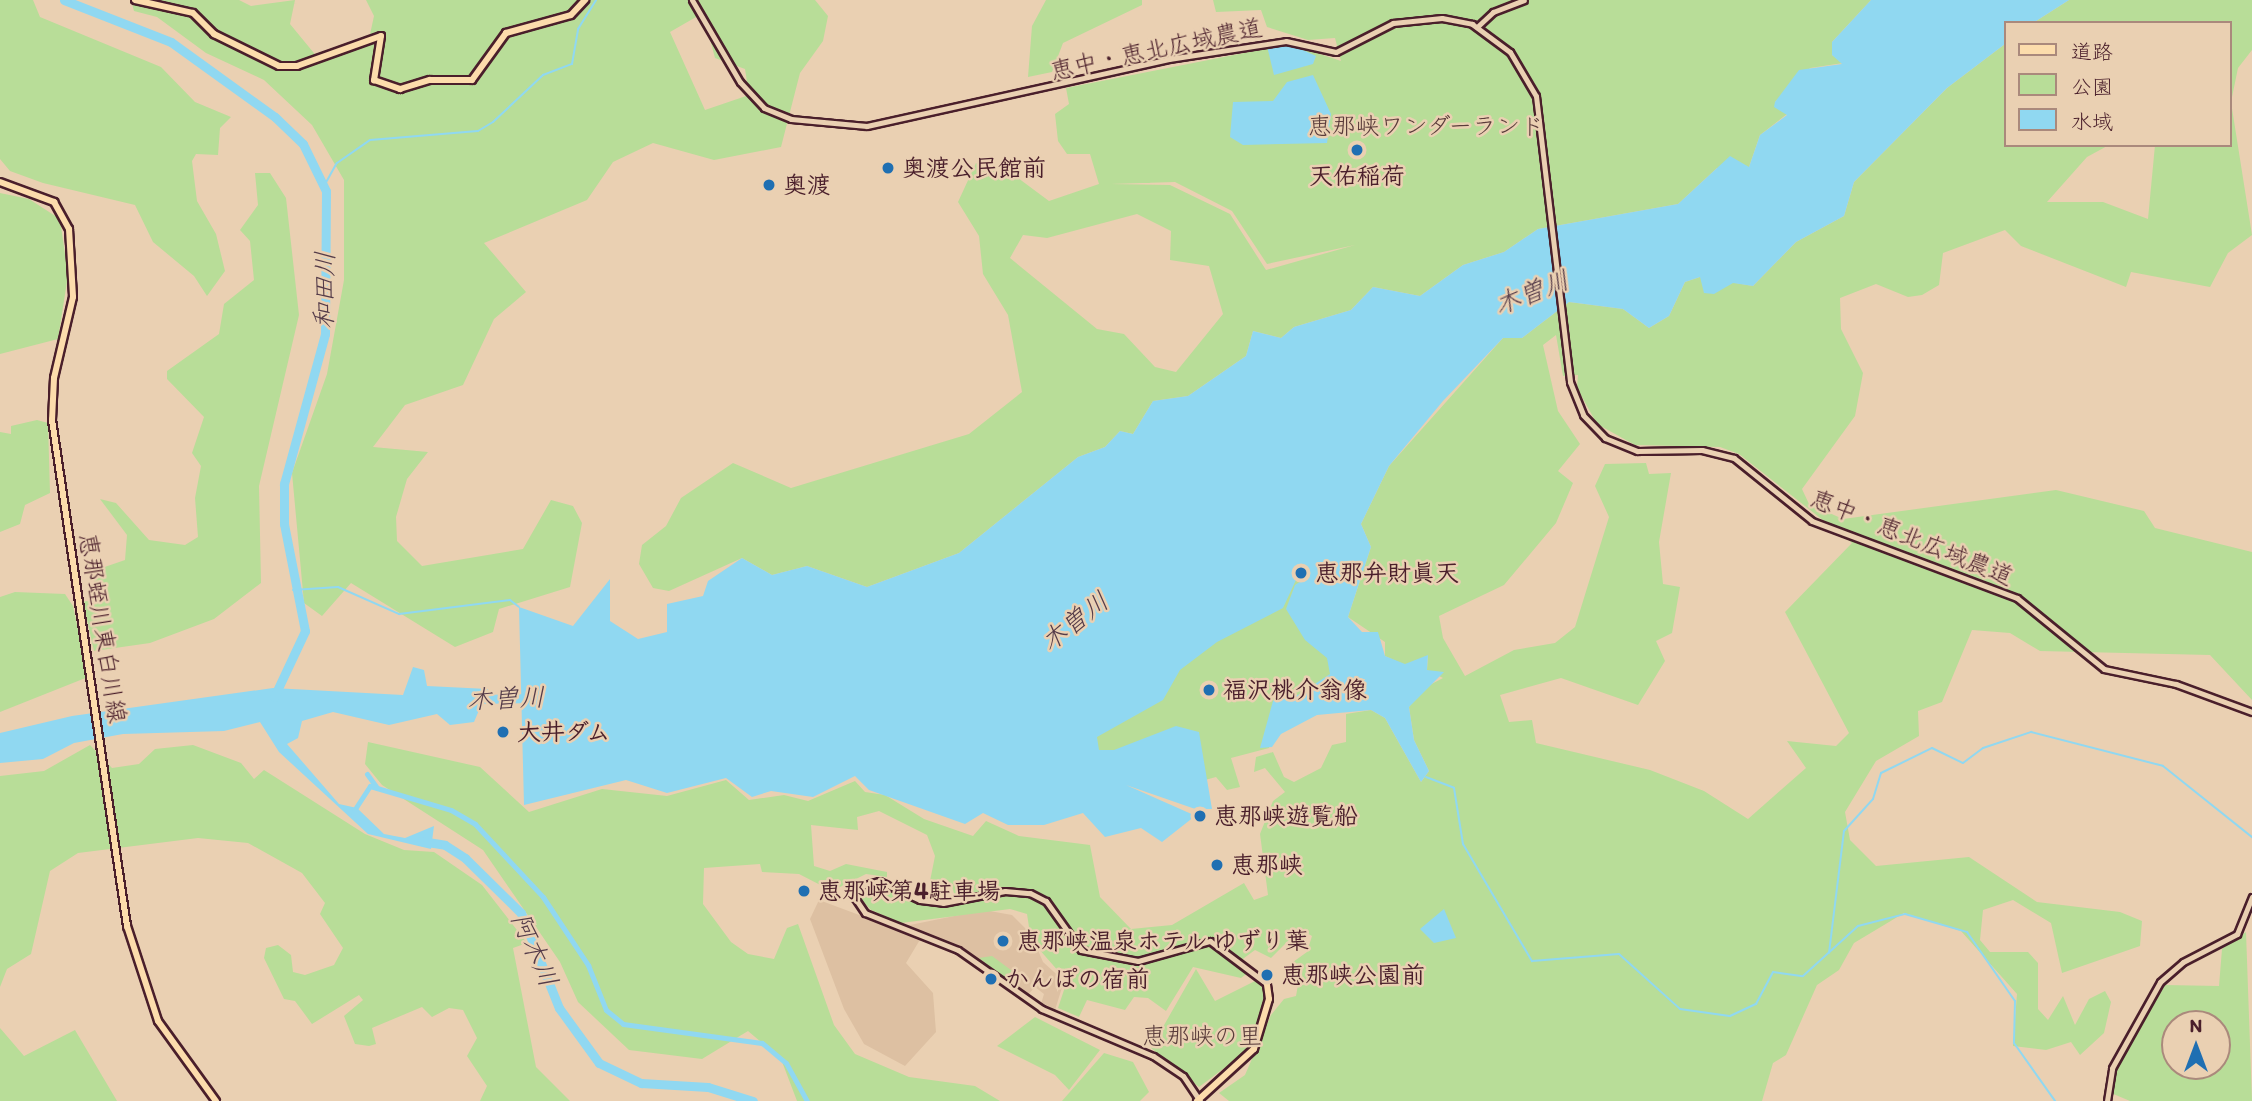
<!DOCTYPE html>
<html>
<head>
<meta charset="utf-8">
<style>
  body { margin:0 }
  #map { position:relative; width:2252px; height:1101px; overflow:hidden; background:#ead0b2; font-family:Itim,"Klee One",sans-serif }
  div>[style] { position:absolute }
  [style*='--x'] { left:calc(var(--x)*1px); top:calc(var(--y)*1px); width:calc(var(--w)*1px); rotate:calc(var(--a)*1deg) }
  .built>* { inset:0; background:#ddc0a2 }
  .green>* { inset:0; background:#b8dd98 }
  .water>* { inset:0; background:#90d8f1 }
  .pier>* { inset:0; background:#ead0b2 }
  .stream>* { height:2px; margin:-1px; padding:0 1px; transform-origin:1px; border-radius:1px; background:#90d8f1 }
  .canal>* { height:5px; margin:-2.5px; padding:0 2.5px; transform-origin:2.5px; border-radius:2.5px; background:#90d8f1 }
  .river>* { height:9px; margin:-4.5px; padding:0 4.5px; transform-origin:4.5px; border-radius:4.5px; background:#90d8f1 }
  .roads { filter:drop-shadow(2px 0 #4a1f2b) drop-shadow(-2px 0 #4a1f2b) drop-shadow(0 2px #4a1f2b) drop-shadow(0 -2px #4a1f2b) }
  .minor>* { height:5px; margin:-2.5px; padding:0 2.5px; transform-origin:2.5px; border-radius:2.5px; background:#ead0b2 }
  .major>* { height:6px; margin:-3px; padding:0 3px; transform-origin:3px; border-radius:3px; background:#fcdcac }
  .dots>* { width:19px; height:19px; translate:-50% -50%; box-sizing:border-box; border:4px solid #ead0b2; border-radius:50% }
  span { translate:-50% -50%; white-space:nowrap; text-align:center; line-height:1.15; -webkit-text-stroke:5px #ead0b2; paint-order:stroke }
  .street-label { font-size:24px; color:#4a1f2b }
  .park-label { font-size:24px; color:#5a3c3b }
  .poi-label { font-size:24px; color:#4a1f2b; font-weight:700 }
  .left { translate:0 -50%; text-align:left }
  .water-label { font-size:26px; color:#543b49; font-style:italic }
  .legend { position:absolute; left:2004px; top:21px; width:228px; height:126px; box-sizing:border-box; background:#ead0b2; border:2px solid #aa897c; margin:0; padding:9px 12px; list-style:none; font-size:21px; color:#4a1f2b }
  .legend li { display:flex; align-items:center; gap:14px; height:35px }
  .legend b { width:35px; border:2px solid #aa897c }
  .north { position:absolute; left:2161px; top:1010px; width:70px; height:70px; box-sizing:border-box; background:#ead0b2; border:2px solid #aa897c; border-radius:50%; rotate:0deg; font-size:19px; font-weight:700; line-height:28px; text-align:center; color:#4a1f2b }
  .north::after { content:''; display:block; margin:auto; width:24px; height:32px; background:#1f6fb2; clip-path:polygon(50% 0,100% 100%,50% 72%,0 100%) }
</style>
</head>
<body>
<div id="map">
  <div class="built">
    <div style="clip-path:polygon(819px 900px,921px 938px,906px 963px,933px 993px,936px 1032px,905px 1066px,864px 1044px,844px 1009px,810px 919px)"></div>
    <div style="clip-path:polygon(984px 910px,1012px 915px,1031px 934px,1043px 962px,1064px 981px,1055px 1010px,1041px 1004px,1044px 994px,1035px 987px,1026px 997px,974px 955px,905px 926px)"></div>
  </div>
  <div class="green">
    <div style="clip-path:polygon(0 0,33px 0,40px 17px,161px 67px,195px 102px,231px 117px,220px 128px,218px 155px,196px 154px,192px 161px,197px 201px,216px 234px,225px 271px,207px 296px,194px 276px,153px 242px,135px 205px,43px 183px,10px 171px,0 159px)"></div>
    <div style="clip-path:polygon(evenodd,131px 0,239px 0,251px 6px,295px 0,290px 24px,318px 58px,356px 49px,369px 39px,374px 16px,366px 0,815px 0,828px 16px,823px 41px,800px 73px,781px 147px,714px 160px,653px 143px,613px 162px,587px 200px,484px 243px,526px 292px,494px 319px,463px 385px,405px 405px,373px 447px,428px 452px,407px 479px,396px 517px,397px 541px,422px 566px,523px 549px,551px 500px,573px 506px,582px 523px,570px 587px,499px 609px,493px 632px,455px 647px,351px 583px,322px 616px,304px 603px,292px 473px,327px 374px,344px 280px,344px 180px,312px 125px,264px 80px,206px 53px,157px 17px,134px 11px,131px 0,703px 13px,715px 58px,745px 69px,749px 95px,705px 110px,670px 32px,703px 13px)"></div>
    <div style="clip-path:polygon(1046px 0,1142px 0,1142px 5px,1063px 43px,1052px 72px,1028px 77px,1032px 26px)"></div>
    <div style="clip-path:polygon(evenodd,1213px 0,1871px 0,1832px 42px,1832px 55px,1843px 63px,1810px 68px,1775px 102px,1787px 114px,1760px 135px,1749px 167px,1717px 168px,1678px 204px,1538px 229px,1504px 252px,1463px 265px,1420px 296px,1373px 287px,1351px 310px,1294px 327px,1281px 338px,1253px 331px,1246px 356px,1188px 396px,1153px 401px,1133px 434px,1120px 431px,1105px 447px,1078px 457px,959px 553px,867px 587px,807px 566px,772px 575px,742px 558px,669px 591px,653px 588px,639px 564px,642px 545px,666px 526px,681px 498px,733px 463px,791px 488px,969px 434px,1022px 392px,1008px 315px,983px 274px,979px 236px,958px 202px,976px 163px,1014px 175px,1049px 201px,1099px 184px,1090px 154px,1067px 154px,1058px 141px,1055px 114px,1069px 104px,1066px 88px,1290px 44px,1341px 61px,1335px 38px,1308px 40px,1267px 27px,1261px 10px,1216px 12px,1213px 0,1175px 182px,1232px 211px,1267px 264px,1355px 245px,1266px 270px,1230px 214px,1170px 185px,1111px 184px,1175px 182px,1213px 0,1137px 214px,1171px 231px,1170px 260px,1209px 266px,1223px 314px,1176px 372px,1155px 367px,1124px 334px,1097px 329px,1010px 258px,1023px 235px,1047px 238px,1137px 214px)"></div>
    <div style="clip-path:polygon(evenodd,2069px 0,2252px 0,2252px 50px,2238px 68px,2231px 102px,2252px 235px,2228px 253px,2210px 287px,2131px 272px,2126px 287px,2021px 246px,2005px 230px,1943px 253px,1939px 285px,1922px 295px,1908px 297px,1876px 284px,1840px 298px,1841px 329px,1863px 373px,1855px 416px,1802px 489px,1809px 504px,1843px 519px,2056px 490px,2144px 511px,2155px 528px,2252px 552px,2252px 700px,2210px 655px,2040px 651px,2010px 633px,1972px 630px,1942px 702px,1918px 711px,1919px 736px,1876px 761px,1845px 812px,1850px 840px,1876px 866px,1969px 857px,2037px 902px,2120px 912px,2142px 921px,2140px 946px,2062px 973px,2051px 923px,2013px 900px,1983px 910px,1980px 940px,1990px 952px,2028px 952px,2038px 963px,2038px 1009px,2048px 1020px,2063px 996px,2075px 1025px,2089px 999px,2105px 991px,2111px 1002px,2104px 1033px,2080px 1055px,2071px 1042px,2046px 1050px,2013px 1046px,2017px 994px,1961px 931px,1904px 913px,1854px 943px,1839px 970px,1817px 985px,1786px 1055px,1773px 1063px,1762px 1101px,1229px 1101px,1219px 1093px,1245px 1075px,1271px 1015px,1284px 999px,1296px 996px,1301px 968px,1293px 962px,1307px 952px,1312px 936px,1300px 929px,1271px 958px,1255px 950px,1240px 961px,1249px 972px,1241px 978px,1193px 967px,1166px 1011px,1148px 998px,1134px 997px,1125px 1010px,1087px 1000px,1079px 1017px,1058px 1008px,1067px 981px,1031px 940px,1027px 914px,1010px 909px,901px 923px,871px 910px,859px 897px,869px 883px,919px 903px,957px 905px,952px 886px,930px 881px,935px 856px,927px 835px,879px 811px,857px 817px,858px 830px,811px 825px,814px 866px,830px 871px,846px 864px,887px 872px,887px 877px,866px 874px,832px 891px,799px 874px,762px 872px,760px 864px,704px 868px,703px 904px,731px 942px,748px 954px,774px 959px,787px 928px,798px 924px,834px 1025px,855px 1054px,909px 1077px,975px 1086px,1000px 1101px,797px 1101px,781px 1059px,748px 1031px,702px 1059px,629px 1050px,578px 1002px,560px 962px,483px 850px,382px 785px,365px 764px,368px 742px,480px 767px,529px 812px,602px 789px,667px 796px,726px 780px,749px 800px,784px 795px,808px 801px,855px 781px,865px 792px,885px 795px,924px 819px,973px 836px,986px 821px,1019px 836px,1090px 845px,1100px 897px,1131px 929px,1172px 925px,1244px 883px,1254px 900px,1268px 895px,1260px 834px,1273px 801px,1285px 792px,1265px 768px,1254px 772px,1256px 757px,1273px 752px,1284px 777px,1294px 782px,1321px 768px,1332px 745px,1346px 742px,1346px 714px,1371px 710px,1385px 718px,1421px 782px,1429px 771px,1414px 740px,1409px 707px,1420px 690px,1443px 678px,1427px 670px,1428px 656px,1405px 665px,1385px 656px,1385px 642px,1348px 617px,1371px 547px,1361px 524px,1389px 466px,1503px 338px,1522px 338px,1569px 302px,1623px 309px,1649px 328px,1669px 316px,1685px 282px,1700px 277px,1753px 286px,1796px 242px,1844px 216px,1854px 182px,1947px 88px,2005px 44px,2005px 145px,2109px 145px,2087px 157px,2047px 202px,2103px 202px,2148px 219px,2155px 145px,2229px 145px,2229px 23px,2033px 23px,2069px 0,1556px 335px,1563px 376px,1578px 375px,1577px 388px,1597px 424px,1635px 445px,1720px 447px,1739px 454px,1852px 543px,1785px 612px,1849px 733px,1836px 746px,1787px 741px,1806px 768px,1748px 819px,1704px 791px,1650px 770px,1536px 743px,1532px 720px,1509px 722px,1500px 695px,1561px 678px,1638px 705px,1665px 661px,1656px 641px,1672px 633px,1680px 587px,1663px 584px,1659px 542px,1671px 473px,1649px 474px,1646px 463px,1605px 464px,1595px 486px,1609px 517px,1575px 627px,1555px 643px,1514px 650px,1465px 676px,1443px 638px,1439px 616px,1504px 585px,1556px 523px,1573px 483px,1558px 471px,1580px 444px,1558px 411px,1543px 345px,1556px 335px)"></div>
    <div style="clip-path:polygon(255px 173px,270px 173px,286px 198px,299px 315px,259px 486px,261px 583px,214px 619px,150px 643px,94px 651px,83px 602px,95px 599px,93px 571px,125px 560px,127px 535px,100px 499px,116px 503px,149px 540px,185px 545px,198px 537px,195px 498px,201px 466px,192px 453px,204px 417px,167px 379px,167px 371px,219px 334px,224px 304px,254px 280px,250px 241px,240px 230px,258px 205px)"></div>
    <div style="clip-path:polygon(0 193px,29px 199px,60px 219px,68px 275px,58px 339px,0 354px)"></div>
    <div style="clip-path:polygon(37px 420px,48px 423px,50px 493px,25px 505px,20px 524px,0 532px,0 432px,11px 434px,11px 426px)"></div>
    <div style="clip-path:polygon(1299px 555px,1318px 573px,1338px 678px,1272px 715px,1269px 748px,1231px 758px,1240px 787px,1227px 790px,1216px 777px,1205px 780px,1100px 760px,1087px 736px)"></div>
    <div style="clip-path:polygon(15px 592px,65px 594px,73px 606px,88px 677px,0 712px,0 597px)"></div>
    <div style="clip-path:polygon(90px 745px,112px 768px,139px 764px,155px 749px,193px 745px,241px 763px,254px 779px,264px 770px,365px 834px,404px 850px,434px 852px,482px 885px,527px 943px,513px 948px,536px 1067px,570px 1101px,480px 1101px,487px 1086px,467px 1056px,477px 1038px,463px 1010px,449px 1008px,432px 1017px,422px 1007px,372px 1028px,376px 1044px,369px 1046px,355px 1044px,344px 1016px,363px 1000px,359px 995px,312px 1024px,295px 1001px,284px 999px,264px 958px,266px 948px,278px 945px,291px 955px,293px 972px,305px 975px,334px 965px,343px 948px,320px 914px,325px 903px,302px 873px,248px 843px,198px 838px,78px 853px,50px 871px,31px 954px,7px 969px,0 987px,0 776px,44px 771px)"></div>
    <div style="clip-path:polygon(evenodd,2246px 932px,2252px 1101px,2130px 1101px,2111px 1093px,2119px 1063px,2165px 985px,2219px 986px,2222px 949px,2246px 932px,2175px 1024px,2217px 1024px,2217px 1066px,2175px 1066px,2175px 1024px)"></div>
    <div style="clip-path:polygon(992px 956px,1015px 973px,1009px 982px,979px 958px)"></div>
    <div style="clip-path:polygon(1196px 969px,1215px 1001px,1259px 979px,1266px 996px,1247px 1051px,1199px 1087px,1151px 1048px)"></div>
    <div style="clip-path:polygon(1035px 1017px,1100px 1050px,1069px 1090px,1055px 1075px,997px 1046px)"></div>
    <div style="clip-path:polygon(0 1028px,24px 1056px,75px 1030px,117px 1101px,0 1101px)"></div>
    <div style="clip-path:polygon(1104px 1053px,1133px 1062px,1149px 1092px,1140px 1101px,1062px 1101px)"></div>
  </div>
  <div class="water">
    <div style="clip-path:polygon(1871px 0,2069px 0,2033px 23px,2005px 23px,2005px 44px,1947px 88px,1854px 182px,1844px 216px,1796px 242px,1753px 286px,1733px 283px,1714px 294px,1704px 293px,1700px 277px,1685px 282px,1669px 316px,1649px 328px,1623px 309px,1569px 302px,1522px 338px,1503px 338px,1443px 401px,1389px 466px,1361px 524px,1371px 547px,1348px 617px,1362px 632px,1378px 632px,1385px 656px,1405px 664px,1428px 655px,1427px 670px,1444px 672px,1409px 707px,1414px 740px,1429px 771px,1421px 782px,1385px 718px,1371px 710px,1317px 715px,1281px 734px,1272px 747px,1260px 748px,1273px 701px,1283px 693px,1298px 695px,1330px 674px,1327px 658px,1305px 640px,1286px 609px,1295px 585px,1309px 576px,1302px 567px,1283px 608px,1217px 642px,1180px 670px,1163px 700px,1097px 737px,1099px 750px,1114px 750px,1176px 726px,1199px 732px,1212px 809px,1204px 809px,1162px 842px,1141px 828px,1105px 837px,1083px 813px,1044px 825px,1008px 825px,983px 813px,965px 824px,869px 790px,855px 776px,813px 797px,771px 791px,752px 797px,726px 778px,667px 793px,626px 780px,524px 805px,519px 607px,573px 626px,610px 579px,610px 621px,638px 639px,667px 632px,667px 604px,703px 596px,708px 581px,742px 558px,772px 575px,807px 566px,867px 587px,959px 553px,1078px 457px,1105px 447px,1120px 431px,1133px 434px,1153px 401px,1188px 396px,1246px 356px,1253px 331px,1281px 338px,1294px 327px,1351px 310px,1373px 287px,1420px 296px,1463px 265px,1504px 252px,1538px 229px,1678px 204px,1730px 156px,1749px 167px,1760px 135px,1787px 115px,1774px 107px,1775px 102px,1799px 70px,1842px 64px,1832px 55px,1832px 42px)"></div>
    <div style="clip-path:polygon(1290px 44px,1316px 56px,1313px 64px,1274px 75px,1267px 46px)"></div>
    <div style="clip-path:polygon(1313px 75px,1331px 114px,1327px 143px,1243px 145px,1230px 137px,1233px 102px,1273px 101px,1287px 82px)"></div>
    <div style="clip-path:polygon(413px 667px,424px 670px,427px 686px,488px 689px,474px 722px,450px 725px,437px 714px,389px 725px,333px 712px,302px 721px,298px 738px,287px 744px,339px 804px,357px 808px,384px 834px,405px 838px,434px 826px,431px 849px,368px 834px,279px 752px,260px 722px,224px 731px,123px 734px,74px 743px,43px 759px,0 763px,0 733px,72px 716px,273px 688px,403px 695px)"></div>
    <div style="clip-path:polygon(1444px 909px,1456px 938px,1434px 943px,1420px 929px)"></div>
  </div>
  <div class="pier">
    <div style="clip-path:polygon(1126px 785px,1201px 811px,1196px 816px)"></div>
  </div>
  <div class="stream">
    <div style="--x:324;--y:186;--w:26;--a:-61"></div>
    <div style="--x:337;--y:163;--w:40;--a:-34.9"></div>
    <div style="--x:370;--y:140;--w:108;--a:-4.8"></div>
    <div style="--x:478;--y:131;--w:17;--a:-31"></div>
    <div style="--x:493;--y:122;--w:69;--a:-43.2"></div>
    <div style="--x:543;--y:75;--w:31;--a:-21"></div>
    <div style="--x:572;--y:64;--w:36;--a:-80"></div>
    <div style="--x:578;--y:29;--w:34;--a:-58"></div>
    <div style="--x:293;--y:590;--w:45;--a:-3.8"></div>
    <div style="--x:338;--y:587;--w:67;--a:23.9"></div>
    <div style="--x:399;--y:614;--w:112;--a:-7.2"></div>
    <div style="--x:510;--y:600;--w:11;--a:38"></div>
    <div style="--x:1426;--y:777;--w:30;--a:21"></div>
    <div style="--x:1454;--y:788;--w:57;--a:80.9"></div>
    <div style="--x:1463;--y:844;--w:136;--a:59.5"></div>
    <div style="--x:1532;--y:961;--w:87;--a:-4.6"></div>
    <div style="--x:1619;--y:954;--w:82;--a:42"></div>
    <div style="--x:1680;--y:1009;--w:50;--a:8"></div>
    <div style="--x:1730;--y:1016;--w:29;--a:-25"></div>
    <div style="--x:1756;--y:1004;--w:36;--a:-62"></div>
    <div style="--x:1773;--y:972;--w:30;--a:8"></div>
    <div style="--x:1803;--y:976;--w:74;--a:-42.3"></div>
    <div style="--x:1858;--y:926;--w:49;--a:-14.3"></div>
    <div style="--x:1905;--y:914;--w:65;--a:16.2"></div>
    <div style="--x:1967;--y:932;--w:84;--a:55.2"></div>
    <div style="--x:2015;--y:1001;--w:42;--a:91.4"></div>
    <div style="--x:2014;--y:1043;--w:71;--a:54.7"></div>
    <div style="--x:1829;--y:953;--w:123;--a:-83"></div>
    <div style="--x:1844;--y:831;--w:43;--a:-47.8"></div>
    <div style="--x:1873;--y:799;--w:27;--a:-73"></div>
    <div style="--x:1881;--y:773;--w:57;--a:-26.1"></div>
    <div style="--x:1932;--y:748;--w:34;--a:26"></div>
    <div style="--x:1963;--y:763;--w:25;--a:-37"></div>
    <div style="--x:1983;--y:748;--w:51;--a:-18.4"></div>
    <div style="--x:2031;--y:732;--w:136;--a:14.4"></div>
    <div style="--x:2163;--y:766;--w:114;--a:38.6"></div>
  </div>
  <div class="canal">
    <div style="--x:367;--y:774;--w:17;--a:54"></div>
    <div style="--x:353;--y:812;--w:31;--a:-57"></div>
    <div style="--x:370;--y:786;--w:84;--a:16.5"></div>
    <div style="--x:451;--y:810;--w:28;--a:30"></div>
    <div style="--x:475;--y:824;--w:100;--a:47"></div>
    <div style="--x:543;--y:897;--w:82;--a:56.5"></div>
    <div style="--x:588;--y:965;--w:48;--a:68.2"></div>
    <div style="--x:606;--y:1010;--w:22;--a:39"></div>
    <div style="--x:623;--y:1024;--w:140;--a:7.8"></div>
    <div style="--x:762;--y:1043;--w:31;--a:40"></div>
    <div style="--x:786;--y:1063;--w:43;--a:61.1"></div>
  </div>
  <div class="river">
    <div style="--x:64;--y:0;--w:115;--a:21.4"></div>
    <div style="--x:171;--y:42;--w:128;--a:35.8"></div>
    <div style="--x:275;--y:117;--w:39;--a:44"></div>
    <div style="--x:303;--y:144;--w:52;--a:63.9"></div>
    <div style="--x:326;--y:191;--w:143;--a:90.4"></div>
    <div style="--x:325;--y:334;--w:156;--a:105.3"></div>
    <div style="--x:284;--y:484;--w:40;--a:90"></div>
    <div style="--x:284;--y:524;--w:109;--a:78.9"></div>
    <div style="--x:305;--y:631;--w:73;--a:115.2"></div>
    <div style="--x:476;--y:699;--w:56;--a:-1"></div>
    <div style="--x:421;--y:841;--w:24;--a:9"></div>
    <div style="--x:445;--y:845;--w:24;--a:33"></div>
    <div style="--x:465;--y:858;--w:78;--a:44.5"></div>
    <div style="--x:521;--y:913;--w:102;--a:68.2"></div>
    <div style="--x:559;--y:1008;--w:68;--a:54"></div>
    <div style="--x:599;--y:1063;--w:47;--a:25.5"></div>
    <div style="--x:641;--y:1083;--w:67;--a:3.4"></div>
    <div style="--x:708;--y:1087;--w:47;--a:17.3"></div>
  </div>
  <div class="roads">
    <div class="minor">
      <div style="--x:692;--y:0;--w:95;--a:59.7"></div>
      <div style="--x:740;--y:82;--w:35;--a:47"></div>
      <div style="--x:764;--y:108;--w:29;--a:22"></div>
      <div style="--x:791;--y:119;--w:76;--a:5.3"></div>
      <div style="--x:867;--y:126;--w:309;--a:-12.5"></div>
      <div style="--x:1169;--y:59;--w:118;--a:-8.7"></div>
      <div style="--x:1286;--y:41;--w:51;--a:12.4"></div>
      <div style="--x:1336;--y:52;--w:64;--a:-27"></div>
      <div style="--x:1393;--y:23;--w:49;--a:-5.8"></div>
      <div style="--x:1442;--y:18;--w:31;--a:11"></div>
      <div style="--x:1472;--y:24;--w:47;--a:36.4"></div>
      <div style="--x:1510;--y:52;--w:51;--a:59.4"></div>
      <div style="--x:1536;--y:96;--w:288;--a:83.2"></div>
      <div style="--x:1570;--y:382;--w:35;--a:68"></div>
      <div style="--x:1583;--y:415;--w:32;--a:46"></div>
      <div style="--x:1605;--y:438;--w:35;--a:22"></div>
      <div style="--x:1637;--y:451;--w:65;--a:-0.9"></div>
      <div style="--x:1702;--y:450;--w:33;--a:14"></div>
      <div style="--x:1734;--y:458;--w:100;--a:38.9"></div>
      <div style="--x:1812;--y:521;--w:219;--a:20.6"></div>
      <div style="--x:2017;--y:598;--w:112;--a:39.2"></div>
      <div style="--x:2104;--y:669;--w:74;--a:11.8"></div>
      <div style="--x:2176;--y:684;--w:81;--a:20.2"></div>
      <div style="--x:1477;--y:27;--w:22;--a:-43"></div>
      <div style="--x:1493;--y:12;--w:33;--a:-21"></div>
      <div style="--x:1200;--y:1101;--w:30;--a:-124"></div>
      <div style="--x:1183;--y:1076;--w:36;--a:-146"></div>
      <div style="--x:1153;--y:1056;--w:121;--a:-157.1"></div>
      <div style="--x:1042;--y:1009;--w:103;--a:-144.9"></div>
      <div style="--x:958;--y:950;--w:100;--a:-158.3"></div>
      <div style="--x:865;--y:913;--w:18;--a:-124"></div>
      <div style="--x:855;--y:898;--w:11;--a:-75"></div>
      <div style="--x:858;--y:887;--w:22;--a:-16"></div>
      <div style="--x:879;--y:881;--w:45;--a:24.9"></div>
      <div style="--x:920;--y:900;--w:23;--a:7"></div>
      <div style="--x:943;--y:903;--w:63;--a:-11"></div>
      <div style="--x:1005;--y:891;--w:25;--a:5"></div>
      <div style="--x:1030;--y:893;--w:18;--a:27"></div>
      <div style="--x:1046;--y:901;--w:60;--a:54.5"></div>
      <div style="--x:1081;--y:950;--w:58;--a:10.9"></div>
      <div style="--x:1138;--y:961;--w:75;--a:-15.5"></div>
      <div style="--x:1210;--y:941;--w:71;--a:37"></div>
      <div style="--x:2107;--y:1101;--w:33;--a:-81"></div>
      <div style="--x:2112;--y:1068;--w:98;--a:-60.8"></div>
      <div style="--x:2160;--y:982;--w:30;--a:-41"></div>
      <div style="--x:2183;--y:962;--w:61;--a:-27.4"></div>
      <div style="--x:2237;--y:934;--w:40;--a:-68"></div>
    </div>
    <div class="major">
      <div style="--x:135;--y:0;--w:59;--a:12.6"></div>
      <div style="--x:193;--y:13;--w:30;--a:45"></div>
      <div style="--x:214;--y:34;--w:72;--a:26.2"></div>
      <div style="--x:279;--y:66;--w:18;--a:0"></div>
      <div style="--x:297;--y:66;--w:89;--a:-19.7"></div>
      <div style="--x:381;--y:36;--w:45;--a:99"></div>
      <div style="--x:374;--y:80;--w:28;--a:19"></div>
      <div style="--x:400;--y:89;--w:31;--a:-17"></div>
      <div style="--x:430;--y:80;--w:42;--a:0"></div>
      <div style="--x:472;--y:80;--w:58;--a:-54.1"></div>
      <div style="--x:506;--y:33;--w:67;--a:-15.5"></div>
      <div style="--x:571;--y:15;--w:21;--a:-47"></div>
      <div style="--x:0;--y:182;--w:58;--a:20.3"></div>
      <div style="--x:54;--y:202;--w:31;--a:61"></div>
      <div style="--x:69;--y:229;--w:68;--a:86.6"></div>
      <div style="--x:73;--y:297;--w:83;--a:103.2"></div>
      <div style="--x:54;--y:378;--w:42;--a:92.7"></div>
      <div style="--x:52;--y:420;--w:512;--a:81.57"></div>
      <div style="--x:127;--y:926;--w:100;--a:71.9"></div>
      <div style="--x:158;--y:1021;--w:99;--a:54.1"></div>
      <div style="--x:1197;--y:1101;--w:77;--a:-42.4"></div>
      <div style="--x:1254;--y:1049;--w:52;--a:-73.3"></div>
      <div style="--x:1269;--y:999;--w:15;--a:-98"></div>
    </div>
  </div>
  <div class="dots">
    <div style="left:1357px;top:150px;background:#1f6fb2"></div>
    <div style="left:888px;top:168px;background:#1f6fb2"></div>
    <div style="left:769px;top:185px;background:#1f6fb2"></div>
    <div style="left:1301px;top:573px;background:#1f6fb2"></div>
    <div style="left:1209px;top:690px;background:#1f6fb2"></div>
    <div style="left:503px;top:732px;background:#1f6fb2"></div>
    <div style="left:1200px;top:816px;background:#1f6fb2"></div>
    <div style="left:1217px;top:865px;background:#1f6fb2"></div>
    <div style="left:804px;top:891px;background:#1f6fb2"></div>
    <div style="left:1003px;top:941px;background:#1f6fb2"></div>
    <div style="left:1267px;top:975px;background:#1f6fb2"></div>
    <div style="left:991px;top:979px;background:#1f6fb2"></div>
  </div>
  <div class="street-label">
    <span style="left:1156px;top:49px;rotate:-12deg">恵中・恵北広域農道</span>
    <span style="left:1912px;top:537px;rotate:22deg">恵中・恵北広域農道</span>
    <span style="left:103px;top:628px;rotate:81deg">恵那蛭川東白川線</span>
  </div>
  <div class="park-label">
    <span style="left:1426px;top:126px">恵那峡ワンダーランド</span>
    <span style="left:1202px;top:1036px">恵那峡の里</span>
  </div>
  <div class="poi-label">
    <span class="left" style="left:902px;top:168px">奥渡公民館前</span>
    <span style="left:1357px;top:176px">天佑稲荷</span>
    <span class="left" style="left:783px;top:185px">奥渡</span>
    <span class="left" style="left:1315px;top:573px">恵那弁財眞天</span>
    <span class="left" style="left:1223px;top:690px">福沢桃介翁像</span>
    <span class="left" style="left:517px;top:732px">大井ダム</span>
    <span class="left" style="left:1214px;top:816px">恵那峡遊覧船</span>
    <span class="left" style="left:1231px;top:865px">恵那峡</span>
    <span class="left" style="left:818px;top:891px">恵那峡第4駐車場</span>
    <span class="left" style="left:1017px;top:941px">恵那峡温泉ホテル ゆずり葉</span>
    <span class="left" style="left:1281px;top:975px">恵那峡公園前</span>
    <span class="left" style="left:1005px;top:979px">かんぽの宿前</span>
  </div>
  <div class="water-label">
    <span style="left:325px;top:290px;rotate:-89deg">和田川</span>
    <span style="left:1532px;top:293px;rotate:-21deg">木曽川</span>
    <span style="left:1075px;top:622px;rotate:-38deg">木曽川</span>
    <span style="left:506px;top:699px;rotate:-2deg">木曽川</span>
    <span style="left:534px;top:950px;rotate:66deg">阿木川</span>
  </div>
  <ul class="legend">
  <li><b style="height:9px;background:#fcdcac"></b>道路</li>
  <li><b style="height:19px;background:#b8dd98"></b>公園</li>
  <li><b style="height:19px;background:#90d8f1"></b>水域</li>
  </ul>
  <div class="north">N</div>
</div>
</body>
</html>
